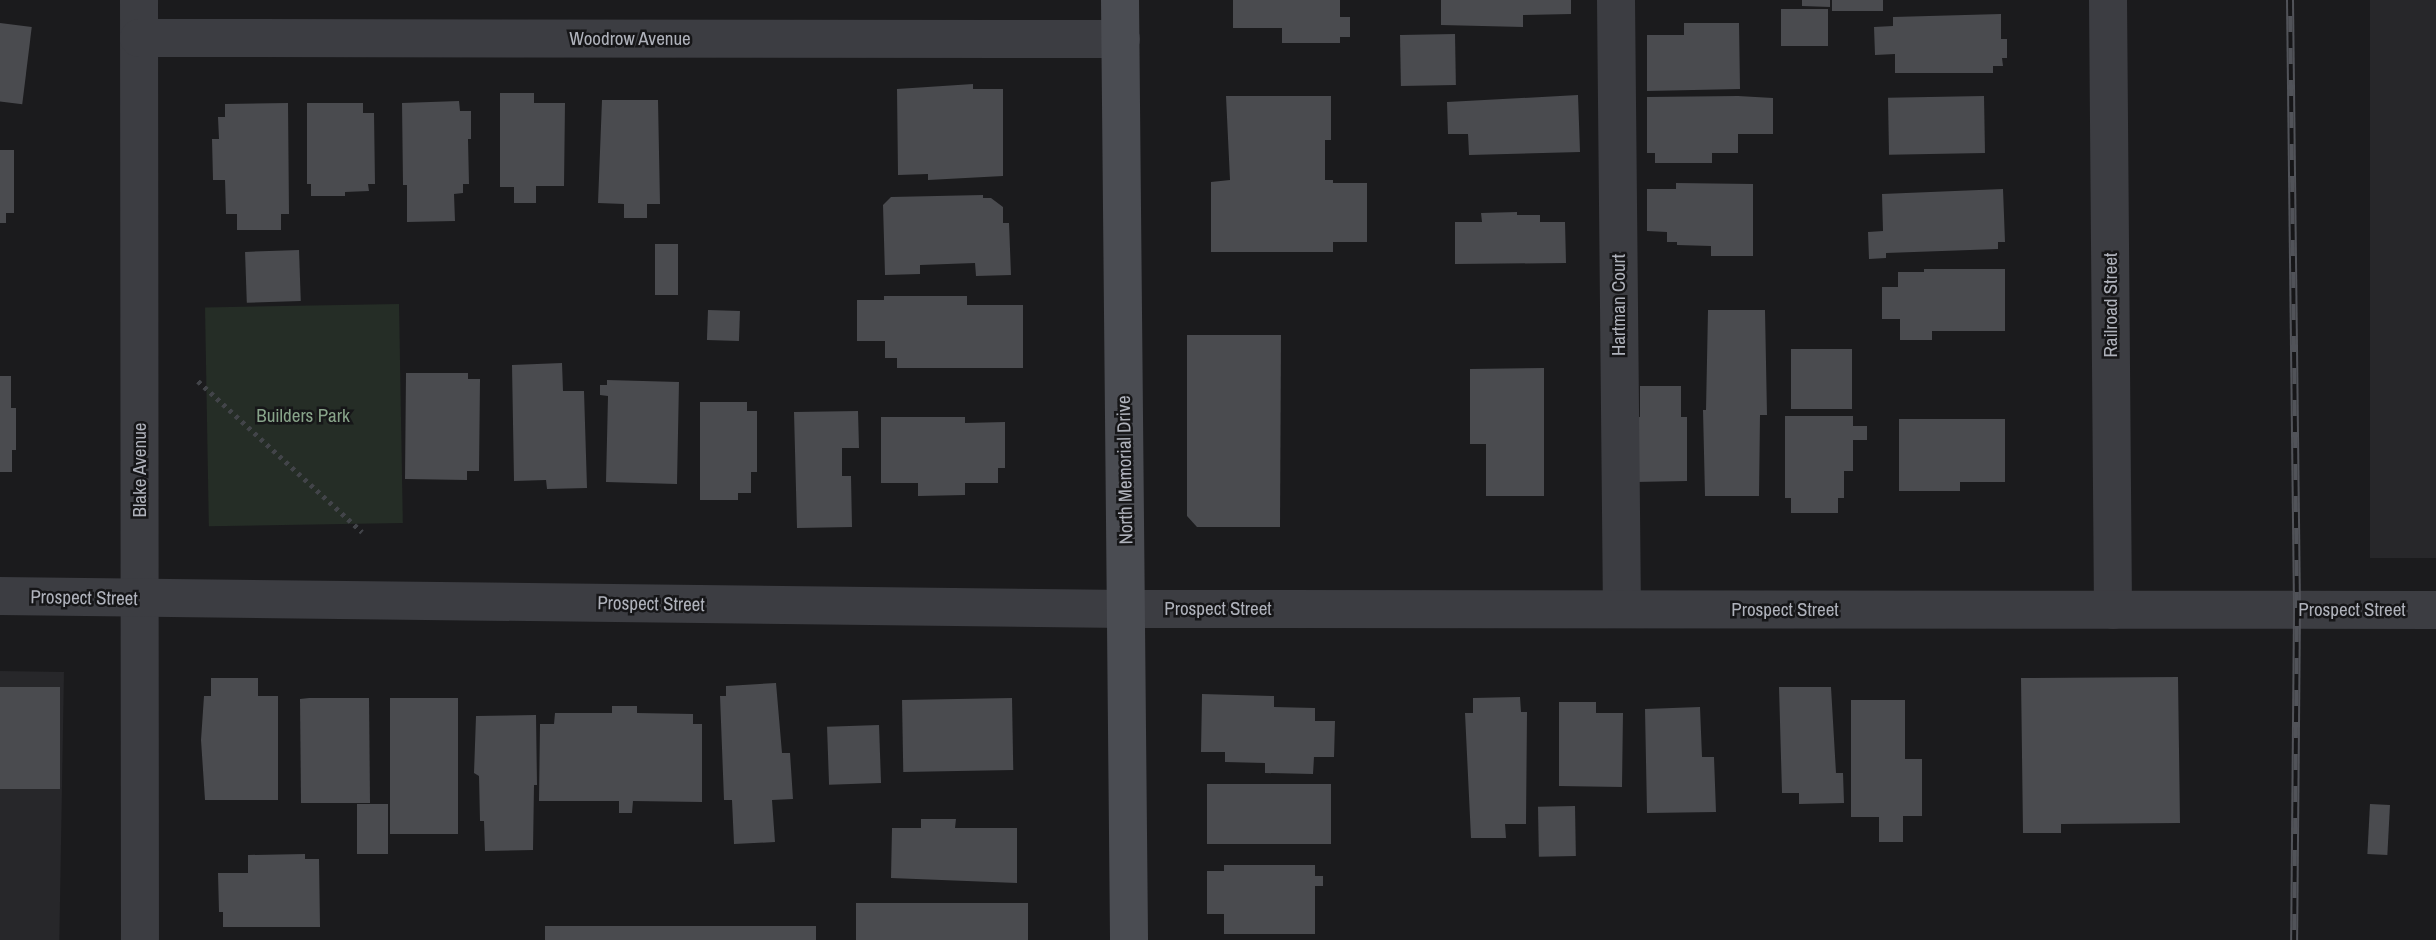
<!DOCTYPE html>
<html>
<head>
<meta charset="utf-8">
<style>
  body { margin:0 }
  #map { position:relative; width:2436px; height:940px; overflow:hidden; background:#1b1b1d; font-family:"Archivo Narrow",sans-serif }
  div>[style] { position:absolute }
  [style*='--x'] { left:calc(var(--x)*1px); top:calc(var(--y)*1px); width:calc(var(--w)*1px); rotate:calc(var(--a)*1deg) }
  .built>* { inset:0; background:#27272a; transform-origin:0 0 }
  .green>* { inset:0; background:#252d26; transform-origin:0 0 }
  .building>* { inset:0; background:#4a4b4f; transform-origin:0 0 }
  .path>* { height:4.5px; margin-top:-2.25px; transform-origin:0; background:repeating-linear-gradient(90deg,#424449 0 3.5px,transparent 0 8.5px) }
  .street>* { height:38px; margin:-19px; padding:0 19px; transform-origin:19px; border-radius:19px; background:#3c3d42 }
  .secondary>* { height:38px; margin:-19px; padding:0 19px; transform-origin:19px; border-radius:19px; background:#4a4c52 }
  .rail>* { height:8px; margin-top:-4px; transform-origin:0; background:repeating-linear-gradient(90deg,#161618 0 16px,#515359 0 32px); box-sizing:border-box; border-block:2px solid #515359 }
  span { translate:-50% -50%; white-space:nowrap; text-align:center; line-height:1.15; -webkit-text-stroke:5px #161618; paint-order:stroke }
  .street-label { font-size:19px; color:#afb2bb }
  .park-label { font-size:19px; color:#88a48a }
</style>
</head>
<body>
<div id="map">
  <div class="built">
    <div style="left:2370px;top:0;width:66px;height:558px"></div>
    <div style="left:0;top:671px;width:64px;height:269px;rotate:1deg"></div>
  </div>
  <div class="green">
    <div style="left:399px;top:304px;width:219px;height:194px;rotate:89deg"></div>
  </div>
  <div class="building">
    <div style="clip-path:polygon(1233px 0,1340px 0,1340px 17px,1350px 17px,1350px 37px,1340px 37px,1340px 43px,1282px 43px,1282px 28px,1233px 28px)"></div>
    <div style="clip-path:polygon(1441px 0,1571px 0,1571px 14px,1523px 15px,1523px 27px,1441px 25px)"></div>
    <div style="clip-path:polygon(1802px 0,1830px 0,1830px 7px,1802px 6px)"></div>
    <div style="left:1832px;top:0;width:51px;height:11px"></div>
    <div style="left:1781px;top:9px;width:47px;height:37px"></div>
    <div style="clip-path:polygon(2001px 14px,2001px 39px,2007px 39px,2007px 58px,2002px 58px,2003px 66px,1993px 66px,1993px 73px,1895px 73px,1895px 54px,1875px 55px,1874px 27px,1893px 26px,1893px 17px)"></div>
    <div style="left:0;top:23px;width:32px;height:78px;rotate:7deg"></div>
    <div style="clip-path:polygon(1684px 23px,1739px 23px,1740px 89px,1647px 91px,1647px 35px,1684px 35px)"></div>
    <div style="left:1455px;top:34px;width:51px;height:55px;rotate:89deg"></div>
    <div style="clip-path:polygon(973px 84px,973px 89px,1003px 89px,1003px 176px,928px 180px,928px 174px,898px 175px,897px 89px)"></div>
    <div style="clip-path:polygon(500px 93px,534px 93px,534px 103px,565px 103px,564px 186px,536px 186px,536px 203px,514px 203px,514px 187px,500px 187px)"></div>
    <div style="clip-path:polygon(1578px 95px,1580px 152px,1469px 155px,1468px 134px,1448px 134px,1447px 102px)"></div>
    <div style="clip-path:polygon(1226px 96px,1331px 96px,1331px 140px,1325px 140px,1325px 180px,1333px 180px,1333px 183px,1367px 183px,1367px 242px,1333px 242px,1333px 252px,1211px 252px,1211px 182px,1230px 180px)"></div>
    <div style="clip-path:polygon(1738px 96px,1773px 98px,1773px 134px,1738px 134px,1738px 153px,1712px 153px,1712px 163px,1655px 163px,1655px 153px,1647px 153px,1647px 97px)"></div>
    <div style="left:1984px;top:96px;width:57px;height:96px;rotate:89deg"></div>
    <div style="clip-path:polygon(602px 100px,658px 100px,660px 204px,647px 204px,647px 218px,624px 218px,624px 204px,598px 203px)"></div>
    <div style="clip-path:polygon(459px 101px,460px 111px,471px 111px,471px 139px,468px 139px,469px 184px,463px 184px,463px 193px,454px 194px,455px 221px,407px 222px,407px 185px,403px 185px,402px 103px)"></div>
    <div style="clip-path:polygon(288px 103px,289px 214px,281px 214px,281px 230px,237px 230px,237px 214px,226px 214px,225px 180px,213px 180px,212px 139px,219px 139px,218px 117px,225px 117px,225px 104px)"></div>
    <div style="clip-path:polygon(307px 103px,363px 103px,363px 113px,374px 113px,375px 184px,368px 184px,369px 191px,345px 192px,345px 196px,311px 196px,311px 184px,307px 184px)"></div>
    <div style="clip-path:polygon(0 150px,14px 150px,14px 213px,6px 213px,6px 223px,0 223px)"></div>
    <div style="clip-path:polygon(1676px 183px,1753px 184px,1753px 256px,1711px 256px,1711px 246px,1677px 245px,1677px 242px,1667px 242px,1667px 232px,1647px 231px,1647px 189px,1676px 189px)"></div>
    <div style="clip-path:polygon(2003px 189px,2005px 242px,1998px 242px,1998px 249px,1886px 253px,1886px 258px,1869px 259px,1868px 232px,1883px 231px,1882px 194px)"></div>
    <div style="clip-path:polygon(983px 195px,983px 198px,991px 198px,1003px 207px,1003px 223px,1009px 223px,1011px 275px,976px 276px,975px 263px,920px 265px,920px 274px,885px 275px,883px 205px,891px 197px)"></div>
    <div style="clip-path:polygon(1517px 212px,1517px 215px,1540px 215px,1540px 222px,1565px 222px,1566px 263px,1455px 264px,1455px 222px,1482px 222px,1481px 213px)"></div>
    <div style="left:655px;top:244px;width:23px;height:51px"></div>
    <div style="left:299px;top:250px;width:51px;height:54px;rotate:88deg"></div>
    <div style="clip-path:polygon(1924px 269px,2005px 269px,2005px 331px,1932px 331px,1932px 340px,1900px 340px,1900px 319px,1882px 319px,1882px 287px,1898px 287px,1898px 272px,1924px 272px)"></div>
    <div style="clip-path:polygon(884px 296px,967px 296px,967px 305px,1023px 305px,1023px 368px,897px 368px,897px 358px,885px 358px,885px 341px,857px 341px,857px 300px,884px 300px)"></div>
    <div style="left:708px;top:310px;width:32px;height:30px;rotate:2deg"></div>
    <div style="clip-path:polygon(1708px 310px,1765px 310px,1767px 415px,1760px 415px,1759px 496px,1705px 496px,1703px 410px,1706px 410px)"></div>
    <div style="clip-path:polygon(1187px 335px,1281px 335px,1280px 527px,1197px 527px,1187px 516px)"></div>
    <div style="left:1791px;top:349px;width:61px;height:60px"></div>
    <div style="clip-path:polygon(562px 363px,563px 391px,584px 391px,587px 488px,547px 489px,546px 480px,514px 481px,512px 365px)"></div>
    <div style="clip-path:polygon(1544px 368px,1544px 496px,1486px 496px,1486px 444px,1470px 444px,1470px 369px)"></div>
    <div style="clip-path:polygon(406px 373px,468px 373px,468px 379px,480px 379px,479px 471px,467px 471px,467px 480px,405px 479px)"></div>
    <div style="clip-path:polygon(0 376px,11px 376px,11px 408px,16px 408px,16px 450px,12px 450px,12px 472px,0 472px)"></div>
    <div style="clip-path:polygon(607px 380px,679px 382px,677px 484px,606px 482px,608px 396px,600px 395px,600px 385px,607px 385px)"></div>
    <div style="clip-path:polygon(1640px 386px,1681px 386px,1681px 417px,1687px 417px,1687px 481px,1635px 482px,1635px 417px,1640px 417px)"></div>
    <div style="clip-path:polygon(700px 402px,747px 402px,747px 411px,757px 411px,757px 472px,751px 472px,751px 493px,738px 493px,738px 500px,700px 500px)"></div>
    <div style="clip-path:polygon(858px 411px,859px 448px,842px 448px,842px 476px,851px 476px,852px 527px,797px 528px,794px 412px)"></div>
    <div style="clip-path:polygon(1785px 416px,1853px 416px,1853px 426px,1867px 426px,1867px 440px,1853px 440px,1853px 471px,1844px 471px,1844px 498px,1838px 498px,1838px 513px,1791px 513px,1791px 498px,1785px 498px)"></div>
    <div style="clip-path:polygon(881px 417px,965px 417px,965px 423px,1005px 422px,1005px 468px,998px 468px,998px 483px,965px 483px,965px 495px,918px 496px,918px 483px,881px 483px)"></div>
    <div style="clip-path:polygon(1899px 419px,2005px 419px,2005px 482px,1960px 482px,1960px 491px,1899px 491px)"></div>
    <div style="clip-path:polygon(2178px 677px,2180px 823px,2061px 824px,2061px 833px,2023px 833px,2021px 678px)"></div>
    <div style="clip-path:polygon(211px 678px,258px 678px,258px 696px,278px 696px,278px 800px,205px 800px,201px 740px,204px 696px,211px 696px)"></div>
    <div style="clip-path:polygon(776px 683px,782px 753px,790px 753px,793px 799px,772px 800px,775px 842px,734px 844px,732px 800px,724px 800px,720px 696px,726px 696px,726px 686px)"></div>
    <div style="left:0;top:687px;width:60px;height:102px"></div>
    <div style="clip-path:polygon(1779px 687px,1831px 687px,1836px 773px,1843px 773px,1844px 803px,1799px 804px,1799px 793px,1782px 793px)"></div>
    <div style="clip-path:polygon(1202px 694px,1274px 696px,1274px 707px,1315px 708px,1315px 721px,1335px 721px,1334px 757px,1314px 757px,1313px 774px,1265px 773px,1265px 763px,1225px 762px,1225px 752px,1201px 752px)"></div>
    <div style="clip-path:polygon(1520px 697px,1521px 712px,1527px 712px,1526px 824px,1505px 824px,1506px 838px,1471px 838px,1465px 713px,1473px 713px,1473px 698px)"></div>
    <div style="clip-path:polygon(309px 698px,369px 698px,370px 803px,301px 803px,300px 699px)"></div>
    <div style="left:458px;top:698px;width:136px;height:68px;rotate:90deg"></div>
    <div style="left:1012px;top:698px;width:72px;height:110px;rotate:89deg"></div>
    <div style="clip-path:polygon(1851px 700px,1905px 700px,1905px 759px,1922px 759px,1922px 816px,1903px 816px,1903px 842px,1879px 842px,1879px 817px,1851px 817px)"></div>
    <div style="clip-path:polygon(1559px 702px,1596px 702px,1596px 713px,1623px 713px,1622px 787px,1559px 786px)"></div>
    <div style="clip-path:polygon(612px 706px,637px 706px,637px 713px,693px 714px,693px 724px,702px 724px,702px 802px,633px 801px,632px 813px,619px 813px,619px 801px,539px 801px,540px 724px,554px 724px,555px 713px,612px 713px)"></div>
    <div style="clip-path:polygon(1700px 707px,1702px 757px,1714px 757px,1716px 812px,1647px 813px,1645px 709px)"></div>
    <div style="clip-path:polygon(536px 715px,537px 785px,534px 785px,533px 850px,485px 851px,484px 821px,480px 821px,479px 776px,474px 773px,476px 716px)"></div>
    <div style="left:879px;top:725px;width:58px;height:52px;rotate:88deg"></div>
    <div style="left:1207px;top:784px;width:124px;height:60px"></div>
    <div style="left:357px;top:804px;width:31px;height:50px"></div>
    <div style="left:2370px;top:804px;width:20px;height:50px;rotate:3deg"></div>
    <div style="left:1575px;top:806px;width:50px;height:37px;rotate:89deg"></div>
    <div style="clip-path:polygon(921px 819px,956px 819px,955px 828px,1017px 828px,1017px 883px,891px 878px,892px 828px,921px 828px)"></div>
    <div style="clip-path:polygon(305px 854px,305px 859px,319px 859px,320px 927px,223px 927px,223px 912px,219px 912px,218px 873px,248px 873px,248px 855px)"></div>
    <div style="clip-path:polygon(1224px 865px,1315px 865px,1315px 876px,1323px 876px,1323px 886px,1315px 886px,1315px 934px,1224px 934px,1224px 914px,1207px 914px,1207px 871px,1224px 871px)"></div>
    <div style="left:1028px;top:903px;width:37px;height:172px;rotate:90deg"></div>
    <div style="left:816px;top:926px;width:14px;height:271px;rotate:90deg"></div>
  </div>
  <div class="path">
    <div style="--x:198;--y:381;--w:223;--a:42.6"></div>
  </div>
  <div class="street">
    <div style="--x:139;--y:0;--w:940;--a:89.94"></div>
    <div style="--x:1616;--y:0;--w:609;--a:89.44"></div>
    <div style="--x:2108;--y:0;--w:610;--a:89.53"></div>
    <div style="--x:139;--y:38;--w:982;--a:0.06"></div>
    <div style="--x:0;--y:596;--w:1126;--a:0.66"></div>
    <div style="--x:1126;--y:609;--w:1310;--a:0.04"></div>
  </div>
  <div class="secondary">
    <div style="--x:1120;--y:0;--w:940;--a:89.45"></div>
  </div>
  <div class="rail">
    <div style="--x:2290;--y:0;--w:610;--a:89.34"></div>
    <div style="--x:2297;--y:610;--w:330;--a:90.5"></div>
  </div>
  <div class="street-label">
    <span style="left:630px;top:39px">Woodrow Avenue</span>
    <span style="left:1619px;top:305px;rotate:-90deg">Hartman Court</span>
    <span style="left:2111px;top:305px;rotate:-90deg">Railroad Street</span>
    <span style="left:140px;top:470px;rotate:-90deg">Blake Avenue</span>
    <span style="left:1125px;top:470px;rotate:-91deg">North Memorial Drive</span>
    <span style="left:84px;top:598px;rotate:1deg">Prospect Street</span>
    <span style="left:651px;top:604px;rotate:1deg">Prospect Street</span>
    <span style="left:1218px;top:609px">Prospect Street</span>
    <span style="left:1785px;top:610px">Prospect Street</span>
    <span style="left:2352px;top:610px">Prospect Street</span>
  </div>
  <div class="park-label">
    <span style="left:303px;top:416px">Builders Park</span>
  </div>
</div>
</body>
</html>
